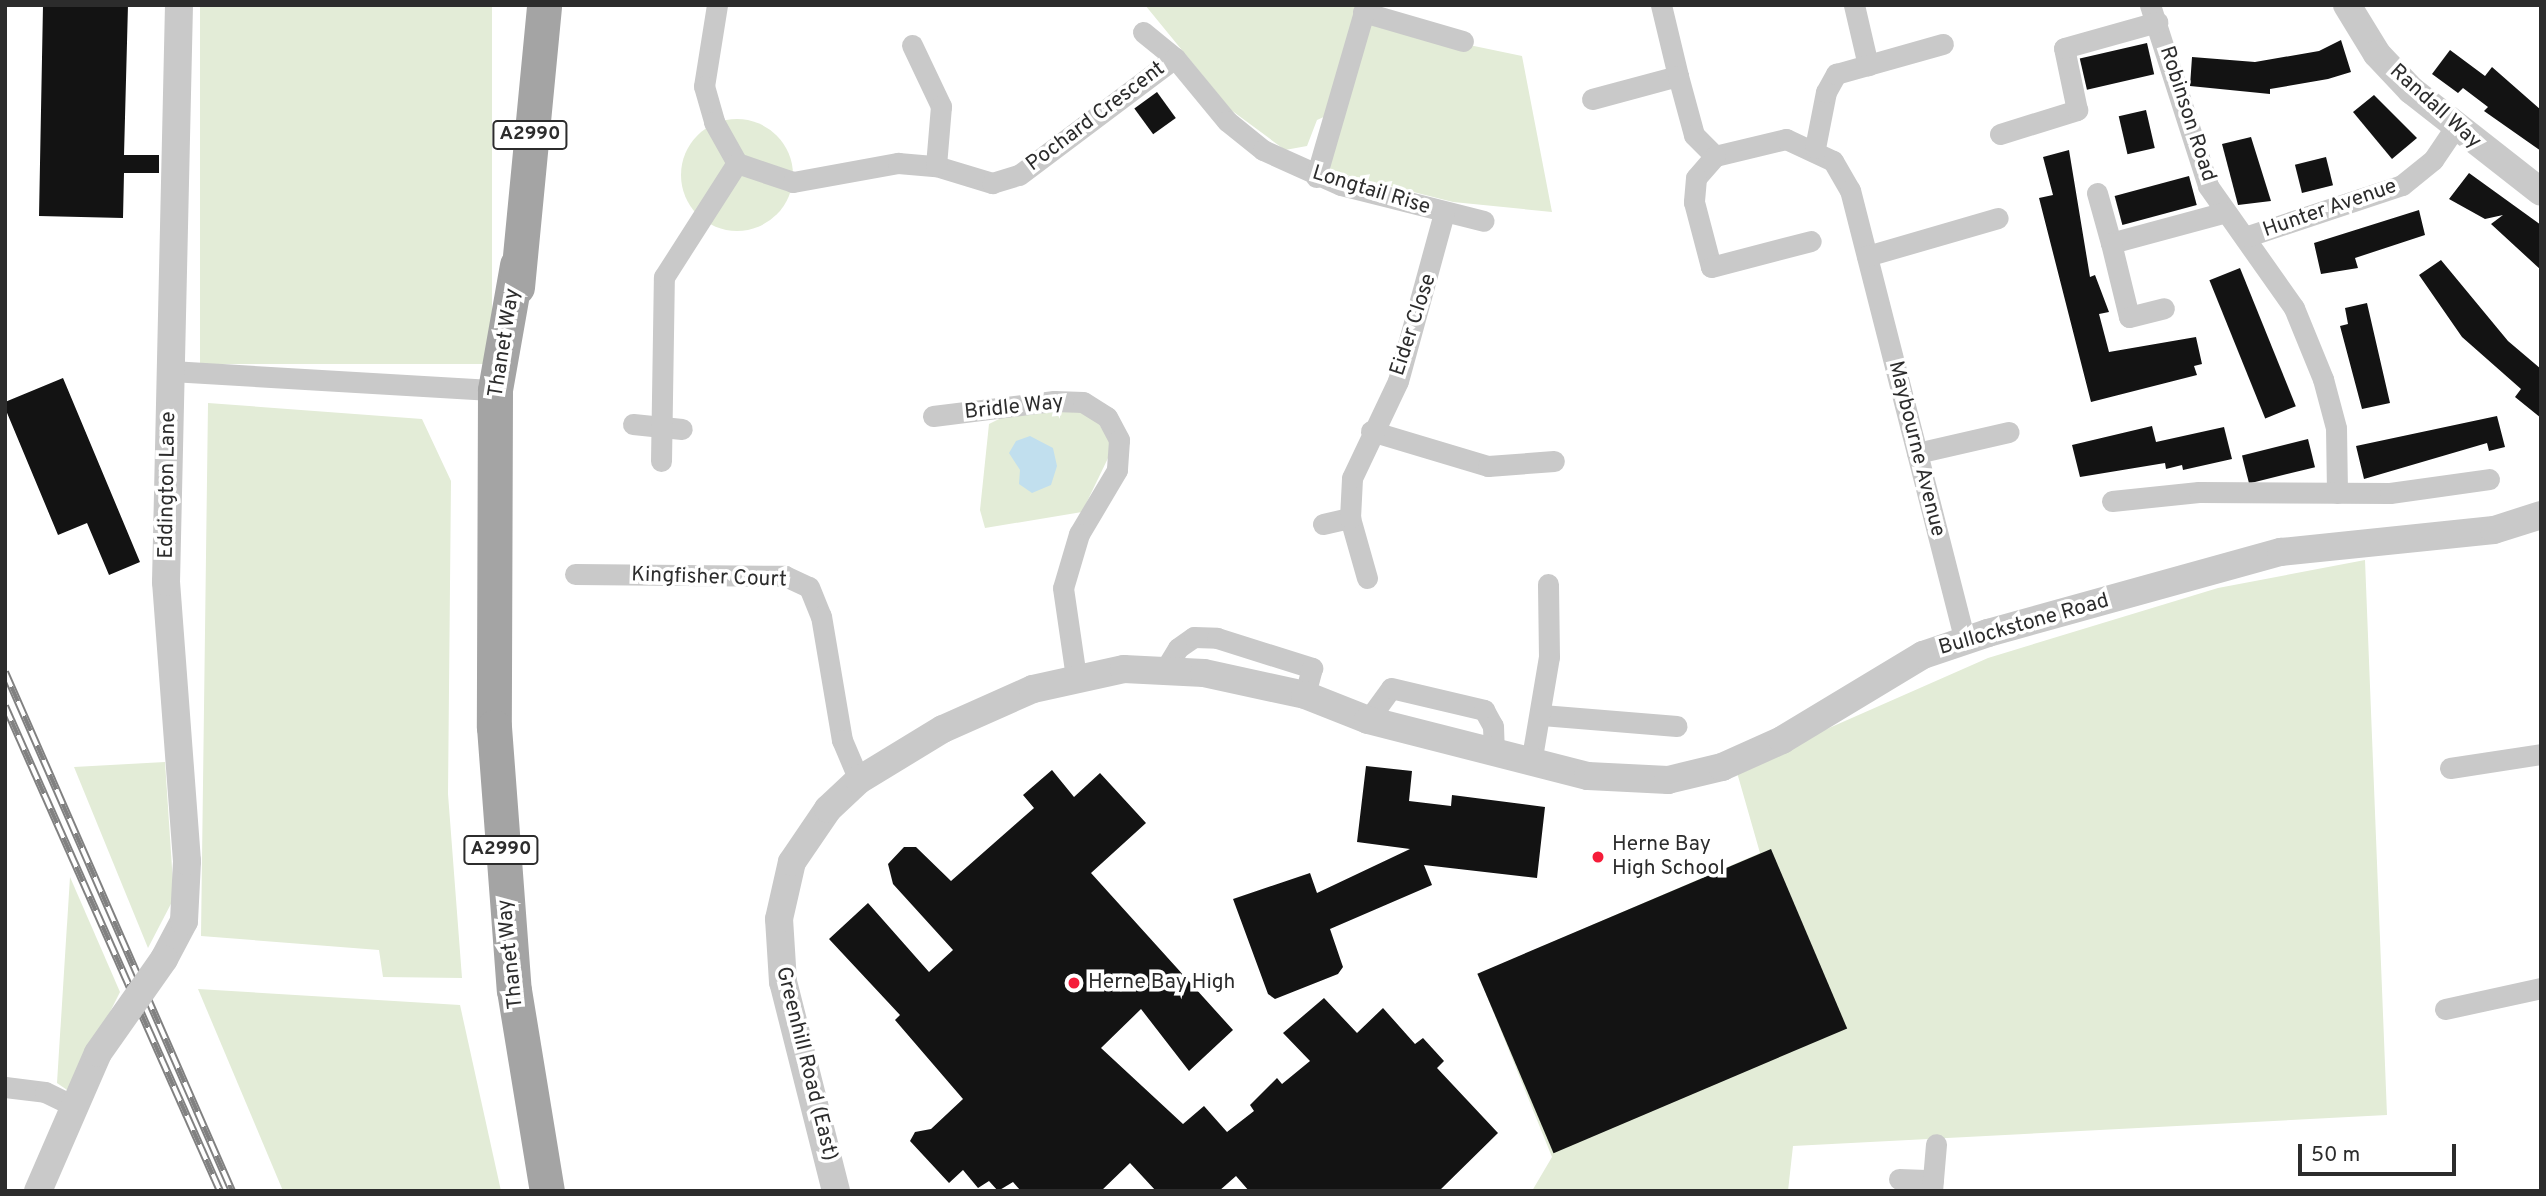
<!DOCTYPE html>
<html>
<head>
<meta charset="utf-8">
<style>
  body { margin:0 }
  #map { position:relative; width:2546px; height:1196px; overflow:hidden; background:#fff; font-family:Overpass,sans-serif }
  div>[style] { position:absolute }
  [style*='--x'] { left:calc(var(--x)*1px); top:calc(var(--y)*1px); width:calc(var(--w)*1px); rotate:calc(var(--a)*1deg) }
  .green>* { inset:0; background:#e3ecd7; transform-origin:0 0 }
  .round { border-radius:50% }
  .water>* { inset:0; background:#c1dfee }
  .building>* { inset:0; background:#131313; transform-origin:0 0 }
  .minor>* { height:21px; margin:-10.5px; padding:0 10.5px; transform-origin:10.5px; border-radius:10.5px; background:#c9c9c9 }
  .tertiary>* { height:28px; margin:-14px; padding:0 14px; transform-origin:14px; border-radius:14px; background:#c9c9c9 }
  .primary>* { height:35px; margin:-17.5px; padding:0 17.5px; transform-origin:17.5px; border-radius:17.5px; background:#a4a4a4 }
  .rail>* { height:8px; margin-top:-4px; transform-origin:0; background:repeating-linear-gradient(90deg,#fff 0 16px,#818181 0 32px); box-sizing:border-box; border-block:2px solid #818181 }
  .tertiary-bridge>* { height:28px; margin:-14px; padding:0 14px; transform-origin:14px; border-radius:14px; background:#c9c9c9 }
  .dots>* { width:19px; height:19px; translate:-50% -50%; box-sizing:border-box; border:4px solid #fff; border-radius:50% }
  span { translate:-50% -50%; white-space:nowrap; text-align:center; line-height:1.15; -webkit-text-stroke:7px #fff; paint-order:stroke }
  .shield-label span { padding:2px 5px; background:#fff; border:2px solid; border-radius:5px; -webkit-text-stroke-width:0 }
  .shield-label { font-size:19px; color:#2c2c2c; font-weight:700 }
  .street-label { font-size:21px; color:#2c2c2c }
  .poi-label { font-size:21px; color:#2c2c2c }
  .left { translate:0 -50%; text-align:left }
  .frame { position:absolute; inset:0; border:7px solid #2c2c2c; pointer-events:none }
  .scale { position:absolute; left:2298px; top:1144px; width:158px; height:32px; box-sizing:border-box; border:4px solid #2c2c2c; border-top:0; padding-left:9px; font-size:21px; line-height:24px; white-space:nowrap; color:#2c2c2c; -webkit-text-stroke:5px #fff; paint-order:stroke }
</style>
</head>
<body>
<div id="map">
  <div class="green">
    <div style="left:200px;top:5px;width:292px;height:359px"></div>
    <div style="clip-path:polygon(1145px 5px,1356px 5px,1474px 46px,1522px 56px,1552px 212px,1453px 202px,1334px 172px,1326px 165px,1326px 116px,1317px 120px,1307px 146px,1285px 150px,1231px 110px)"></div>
    <div class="round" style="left:681px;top:119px;width:112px;height:112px"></div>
    <div style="clip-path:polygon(208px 403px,422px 419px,451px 481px,448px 794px,462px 978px,383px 977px,379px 950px,201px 936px)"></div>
    <div style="clip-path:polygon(1074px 410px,1096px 419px,1109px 440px,1110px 454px,1082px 512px,985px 528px,980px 510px,989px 424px,1009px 414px)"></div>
    <div style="clip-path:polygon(2365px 560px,2387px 1115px,1793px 1146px,1788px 1191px,1532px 1191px,1552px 1157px,1478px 974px,1760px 853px,1736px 769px,1988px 658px,2218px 588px)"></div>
    <div style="clip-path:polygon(165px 762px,174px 898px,148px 948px,74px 767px)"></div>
    <div style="clip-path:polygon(70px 877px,120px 992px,70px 1092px,57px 1083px)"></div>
    <div style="clip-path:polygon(198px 989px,460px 1005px,501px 1191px,283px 1191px)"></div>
  </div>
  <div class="water">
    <div style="clip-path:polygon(1030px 436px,1053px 448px,1057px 466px,1051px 485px,1032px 493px,1019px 484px,1020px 470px,1009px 453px,1016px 441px)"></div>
  </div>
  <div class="building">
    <div style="clip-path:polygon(43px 5px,128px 5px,124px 155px,159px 155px,159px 173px,124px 173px,123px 218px,39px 216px)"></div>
    <div style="clip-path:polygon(2341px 40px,2351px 72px,2328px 79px,2270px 89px,2270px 94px,2190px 86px,2192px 57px,2255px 62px,2319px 51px)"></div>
    <div style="left:2147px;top:43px;width:32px;height:69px;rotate:77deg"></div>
    <div style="clip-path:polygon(2450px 50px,2485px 76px,2492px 67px,2541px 110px,2541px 151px,2484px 111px,2488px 107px,2463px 88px,2458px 93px,2432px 74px)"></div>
    <div style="left:1157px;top:92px;width:32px;height:28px;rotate:54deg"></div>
    <div style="clip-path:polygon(2374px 95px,2417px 138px,2392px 159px,2353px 112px)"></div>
    <div style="left:2146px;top:110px;width:39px;height:28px;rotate:77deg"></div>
    <div style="clip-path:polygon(2251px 137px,2271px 201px,2238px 205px,2222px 144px)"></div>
    <div style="clip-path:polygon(2069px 150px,2090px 277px,2095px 275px,2109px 312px,2099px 314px,2109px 352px,2196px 337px,2202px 364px,2194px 366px,2197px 375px,2091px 402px,2039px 198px,2053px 195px,2043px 157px)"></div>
    <div style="left:2326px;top:157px;width:29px;height:32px;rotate:76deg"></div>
    <div style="clip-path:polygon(2469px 173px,2541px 225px,2541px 270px,2491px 224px,2503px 215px,2485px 219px,2449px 199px)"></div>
    <div style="left:2189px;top:176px;width:30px;height:77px;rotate:75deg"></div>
    <div style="clip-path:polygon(2419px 210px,2425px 235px,2355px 258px,2358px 268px,2321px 274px,2314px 243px)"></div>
    <div style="clip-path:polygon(2441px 260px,2508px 341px,2541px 369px,2541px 418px,2515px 397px,2521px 389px,2462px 337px,2419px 275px)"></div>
    <div style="left:2240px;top:268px;width:149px;height:33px;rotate:68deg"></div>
    <div style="clip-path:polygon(2367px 303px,2390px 403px,2362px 409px,2340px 326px,2348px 324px,2345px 308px)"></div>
    <div style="clip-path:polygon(63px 378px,140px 562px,109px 575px,87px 523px,58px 535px,5px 408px,5px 402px)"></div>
    <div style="clip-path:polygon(2497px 416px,2505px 447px,2489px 451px,2487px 443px,2364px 479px,2356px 446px)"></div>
    <div style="clip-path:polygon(2152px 426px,2156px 442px,2224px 427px,2232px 459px,2183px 470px,2182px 465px,2166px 469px,2165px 463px,2080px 477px,2072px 445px)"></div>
    <div style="left:2308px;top:439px;width:29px;height:68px;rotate:76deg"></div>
    <div style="clip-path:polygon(1366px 766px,1412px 771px,1409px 801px,1451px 806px,1452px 795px,1545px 807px,1537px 878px,1424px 865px,1432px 885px,1330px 929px,1343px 967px,1338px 974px,1275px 999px,1268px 994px,1233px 899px,1310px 873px,1317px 893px,1410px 849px,1357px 842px)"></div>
    <div style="clip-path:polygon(1052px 770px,1074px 797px,1100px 773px,1146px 823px,1091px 873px,1233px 1030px,1189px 1071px,1141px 1009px,1101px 1048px,1183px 1124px,1204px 1106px,1227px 1132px,1254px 1111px,1250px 1105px,1277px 1078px,1282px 1084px,1310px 1061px,1283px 1033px,1324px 998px,1357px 1033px,1383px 1008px,1415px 1044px,1423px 1038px,1444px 1061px,1437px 1068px,1498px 1133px,1439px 1191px,1249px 1191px,1236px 1176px,1219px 1191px,1156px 1191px,1130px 1163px,1101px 1191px,1021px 1191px,1013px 1182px,998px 1191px,989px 1181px,978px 1188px,963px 1170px,949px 1183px,910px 1141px,915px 1132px,931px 1129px,963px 1099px,895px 1020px,900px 1015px,829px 939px,868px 903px,929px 972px,953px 950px,893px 884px,888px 864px,904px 847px,916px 847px,951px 881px,1034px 808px,1023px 795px)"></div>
    <div style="left:1771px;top:849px;width:195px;height:319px;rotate:67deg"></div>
  </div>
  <div class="minor">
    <div style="--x:717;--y:5;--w:82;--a:99.1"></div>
    <div style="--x:704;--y:86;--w:37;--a:74"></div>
    <div style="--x:714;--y:122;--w:47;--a:60.7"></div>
    <div style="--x:737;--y:163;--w:59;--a:18.7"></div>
    <div style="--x:793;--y:182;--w:107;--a:-10.3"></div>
    <div style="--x:898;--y:163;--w:38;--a:5"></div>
    <div style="--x:936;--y:166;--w:59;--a:16.9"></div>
    <div style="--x:992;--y:183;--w:28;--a:-17"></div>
    <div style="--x:1019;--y:175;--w:195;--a:-36.9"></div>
    <div style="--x:1661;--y:5;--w:73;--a:76.5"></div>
    <div style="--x:1854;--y:5;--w:62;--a:76.9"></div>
    <div style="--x:2150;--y:5;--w:190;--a:72.2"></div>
    <div style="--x:2208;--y:186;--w:149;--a:54.8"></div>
    <div style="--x:2294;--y:308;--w:77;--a:67.8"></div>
    <div style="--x:2323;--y:379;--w:51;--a:75.1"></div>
    <div style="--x:2336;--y:428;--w:65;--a:89.1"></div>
    <div style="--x:1363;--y:12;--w:104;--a:16.2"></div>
    <div style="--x:1143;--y:32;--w:41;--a:39.1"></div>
    <div style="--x:1175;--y:58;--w:82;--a:50.5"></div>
    <div style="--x:1227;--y:121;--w:46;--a:38.9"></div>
    <div style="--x:1263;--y:150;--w:85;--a:24.2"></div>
    <div style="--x:1341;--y:185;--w:147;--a:14.1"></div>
    <div style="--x:912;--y:45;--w:68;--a:64.6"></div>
    <div style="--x:941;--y:106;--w:60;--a:94.8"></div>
    <div style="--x:1592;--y:99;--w:89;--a:-15"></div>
    <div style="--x:1678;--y:76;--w:61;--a:74.8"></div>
    <div style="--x:1694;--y:135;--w:30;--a:45"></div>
    <div style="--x:1715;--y:156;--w:73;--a:-13.5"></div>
    <div style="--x:1786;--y:139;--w:52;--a:25.1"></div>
    <div style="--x:1833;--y:161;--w:34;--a:60"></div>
    <div style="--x:1850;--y:190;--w:465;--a:75.7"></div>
    <div style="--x:2000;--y:134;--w:81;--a:-17.3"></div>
    <div style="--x:2077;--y:110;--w:63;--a:-101.8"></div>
    <div style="--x:2064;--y:48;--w:97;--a:-15.6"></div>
    <div style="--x:1815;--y:148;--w:57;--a:-78.9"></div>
    <div style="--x:1826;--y:92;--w:21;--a:-61"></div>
    <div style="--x:1836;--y:74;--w:111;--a:-15.7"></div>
    <div style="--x:1715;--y:156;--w:29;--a:131"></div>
    <div style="--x:1696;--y:178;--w:24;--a:95"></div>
    <div style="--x:1694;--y:202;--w:67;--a:75.3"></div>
    <div style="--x:1711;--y:267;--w:103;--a:-14.6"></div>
    <div style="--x:1316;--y:177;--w:179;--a:-73.8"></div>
    <div style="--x:2097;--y:193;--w:52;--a:74.4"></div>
    <div style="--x:2111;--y:243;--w:119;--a:-15.1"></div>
    <div style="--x:2248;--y:236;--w:162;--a:-18.3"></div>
    <div style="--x:2402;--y:185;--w:40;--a:-39"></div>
    <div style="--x:2433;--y:160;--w:37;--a:-56"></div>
    <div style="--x:2111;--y:243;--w:76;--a:76.3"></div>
    <div style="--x:2129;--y:317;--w:36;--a:-14"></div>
    <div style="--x:1867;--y:256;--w:136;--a:-16.2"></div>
    <div style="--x:171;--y:371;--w:325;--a:3.4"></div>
    <div style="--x:933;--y:416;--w:122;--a:-7.1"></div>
    <div style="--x:1054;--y:401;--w:29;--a:2"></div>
    <div style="--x:1083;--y:402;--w:28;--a:32"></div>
    <div style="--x:1107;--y:417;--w:26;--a:62"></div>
    <div style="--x:1119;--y:440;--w:30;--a:94"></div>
    <div style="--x:1117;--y:470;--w:74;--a:120.7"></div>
    <div style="--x:1079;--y:534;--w:56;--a:106.5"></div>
    <div style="--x:1063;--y:588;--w:90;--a:81.7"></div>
    <div style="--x:633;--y:424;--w:49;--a:5.8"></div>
    <div style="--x:1371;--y:431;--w:122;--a:16.7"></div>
    <div style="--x:1488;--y:466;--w:66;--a:-4.3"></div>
    <div style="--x:1917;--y:453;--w:94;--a:-12.9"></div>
    <div style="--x:661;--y:461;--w:184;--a:-89.1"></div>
    <div style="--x:664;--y:277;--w:135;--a:-57.4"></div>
    <div style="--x:2112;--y:501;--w:87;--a:-5.9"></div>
    <div style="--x:2199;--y:492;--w:191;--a:0.3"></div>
    <div style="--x:2390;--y:493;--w:100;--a:-8"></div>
    <div style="--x:1323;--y:524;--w:28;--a:-13"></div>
    <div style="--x:575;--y:574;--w:210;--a:0.5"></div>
    <div style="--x:785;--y:576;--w:26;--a:25"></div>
    <div style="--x:809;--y:587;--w:31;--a:68"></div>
    <div style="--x:821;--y:616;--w:126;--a:80.4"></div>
    <div style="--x:842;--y:740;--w:43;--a:67"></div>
    <div style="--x:1367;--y:578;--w:62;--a:-105.8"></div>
    <div style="--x:1350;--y:518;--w:40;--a:-87.1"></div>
    <div style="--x:1352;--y:478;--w:107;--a:-64.6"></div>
    <div style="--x:1398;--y:381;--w:174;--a:-74.7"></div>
    <div style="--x:1166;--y:668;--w:23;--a:-59"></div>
    <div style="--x:1178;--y:648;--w:19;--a:-35"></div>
    <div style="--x:1194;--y:637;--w:23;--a:2"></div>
    <div style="--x:1217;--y:638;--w:100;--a:17.5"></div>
    <div style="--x:1312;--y:668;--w:28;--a:105"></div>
    <div style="--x:1542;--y:715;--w:135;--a:4.7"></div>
    <div style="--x:1368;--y:720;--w:39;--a:-54"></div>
    <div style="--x:1391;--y:688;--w:96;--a:13.3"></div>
    <div style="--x:1484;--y:710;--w:18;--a:61"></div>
    <div style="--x:1493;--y:726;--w:26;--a:88"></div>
    <div style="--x:1531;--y:763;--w:108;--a:-80.4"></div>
    <div style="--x:1549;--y:657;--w:73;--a:-90.8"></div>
    <div style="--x:2450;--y:768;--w:92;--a:-8.7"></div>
    <div style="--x:2445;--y:1009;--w:98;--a:-12.3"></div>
    <div style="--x:5;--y:1087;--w:40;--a:7.1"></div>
    <div style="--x:45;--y:1092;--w:34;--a:26"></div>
    <div style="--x:1899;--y:1179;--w:34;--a:2"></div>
    <div style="--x:1932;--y:1191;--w:47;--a:-85.1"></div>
  </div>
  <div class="tertiary">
    <div style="--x:2347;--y:5;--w:57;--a:58.5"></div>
    <div style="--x:2377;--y:54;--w:50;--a:46.6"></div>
    <div style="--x:2411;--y:90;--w:165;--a:38.1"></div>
    <div style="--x:164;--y:959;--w:43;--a:-62.2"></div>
    <div style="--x:184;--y:921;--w:60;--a:-87.1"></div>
    <div style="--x:187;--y:861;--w:280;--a:-94.3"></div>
    <div style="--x:166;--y:582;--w:577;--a:-88.71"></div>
    <div style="--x:38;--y:1191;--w:150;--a:-66.5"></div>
    <div style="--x:836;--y:1191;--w:216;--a:-104.2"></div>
    <div style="--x:783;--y:982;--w:63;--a:-93.6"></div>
    <div style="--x:779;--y:919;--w:58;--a:-77.2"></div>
    <div style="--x:792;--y:862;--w:64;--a:-55.8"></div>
    <div style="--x:828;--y:809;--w:42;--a:-43.1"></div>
    <div style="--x:859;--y:780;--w:98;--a:-31.3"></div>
    <div style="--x:943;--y:729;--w:98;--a:-24"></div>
    <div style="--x:1033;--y:689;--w:93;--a:-12.4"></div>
    <div style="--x:1124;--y:669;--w:80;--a:2.9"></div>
    <div style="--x:1204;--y:673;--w:103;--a:12.3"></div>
    <div style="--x:1305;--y:695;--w:68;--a:21.6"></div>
    <div style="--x:1368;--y:720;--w:227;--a:14.3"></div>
    <div style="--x:1588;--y:776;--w:80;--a:2.9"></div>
    <div style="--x:1668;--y:780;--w:56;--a:-13.5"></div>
    <div style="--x:1722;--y:767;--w:66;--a:-24.2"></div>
    <div style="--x:1782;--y:740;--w:165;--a:-31.1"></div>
    <div style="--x:1923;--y:655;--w:69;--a:-18.7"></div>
    <div style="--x:1988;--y:633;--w:304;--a:-15.5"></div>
    <div style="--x:2281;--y:552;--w:214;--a:-5.9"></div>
    <div style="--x:2494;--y:530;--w:49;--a:-17.7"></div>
  </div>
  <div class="primary">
    <div style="--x:517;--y:265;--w:127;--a:100"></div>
    <div style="--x:495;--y:390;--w:337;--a:90.2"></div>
    <div style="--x:494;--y:727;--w:264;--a:85.7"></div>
    <div style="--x:514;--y:990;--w:204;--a:80.7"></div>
    <div style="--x:517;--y:287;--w:283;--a:-84.5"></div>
  </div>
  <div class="rail">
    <div style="--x:5;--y:672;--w:566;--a:66.38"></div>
    <div style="--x:5;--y:706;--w:531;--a:66.09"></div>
  </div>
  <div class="tertiary-bridge">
    <div style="--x:98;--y:1053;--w:115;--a:-54.9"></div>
  </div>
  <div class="dots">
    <div style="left:1598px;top:857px;background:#f51c39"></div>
    <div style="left:1074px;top:983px;background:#f51c39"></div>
  </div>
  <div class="shield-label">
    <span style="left:530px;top:135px">A2990</span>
    <span style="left:501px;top:850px">A2990</span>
  </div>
  <div class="street-label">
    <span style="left:2435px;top:107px;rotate:42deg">Randall Way</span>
    <span style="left:2187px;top:114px;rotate:72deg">Robinson Road</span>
    <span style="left:1096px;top:117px;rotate:-37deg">Pochard Crescent</span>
    <span style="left:1371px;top:191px;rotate:17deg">Longtail Rise</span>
    <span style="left:2330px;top:209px;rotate:-19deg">Hunter Avenue</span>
    <span style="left:1414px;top:325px;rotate:-72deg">Eider Close</span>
    <span style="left:505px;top:343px;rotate:-81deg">Thanet Way</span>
    <span style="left:1014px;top:408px;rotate:-6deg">Bridle Way</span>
    <span style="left:1916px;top:449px;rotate:76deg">Maybourne Avenue</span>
    <span style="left:168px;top:485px;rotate:-89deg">Eddington Lane</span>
    <span style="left:709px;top:578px;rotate:2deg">Kingfisher Court</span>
    <span style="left:2024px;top:625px;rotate:-16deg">Bullockstone Road</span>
    <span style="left:511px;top:954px;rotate:-96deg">Thanet Way</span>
    <span style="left:806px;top:1064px;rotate:76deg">Greenhill Road (East)</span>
  </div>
  <div class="poi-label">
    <span class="left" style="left:1612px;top:857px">Herne Bay<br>High School</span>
    <span class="left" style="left:1088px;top:983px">Herne Bay High</span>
  </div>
  <div class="frame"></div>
  <div class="scale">50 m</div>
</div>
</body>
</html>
